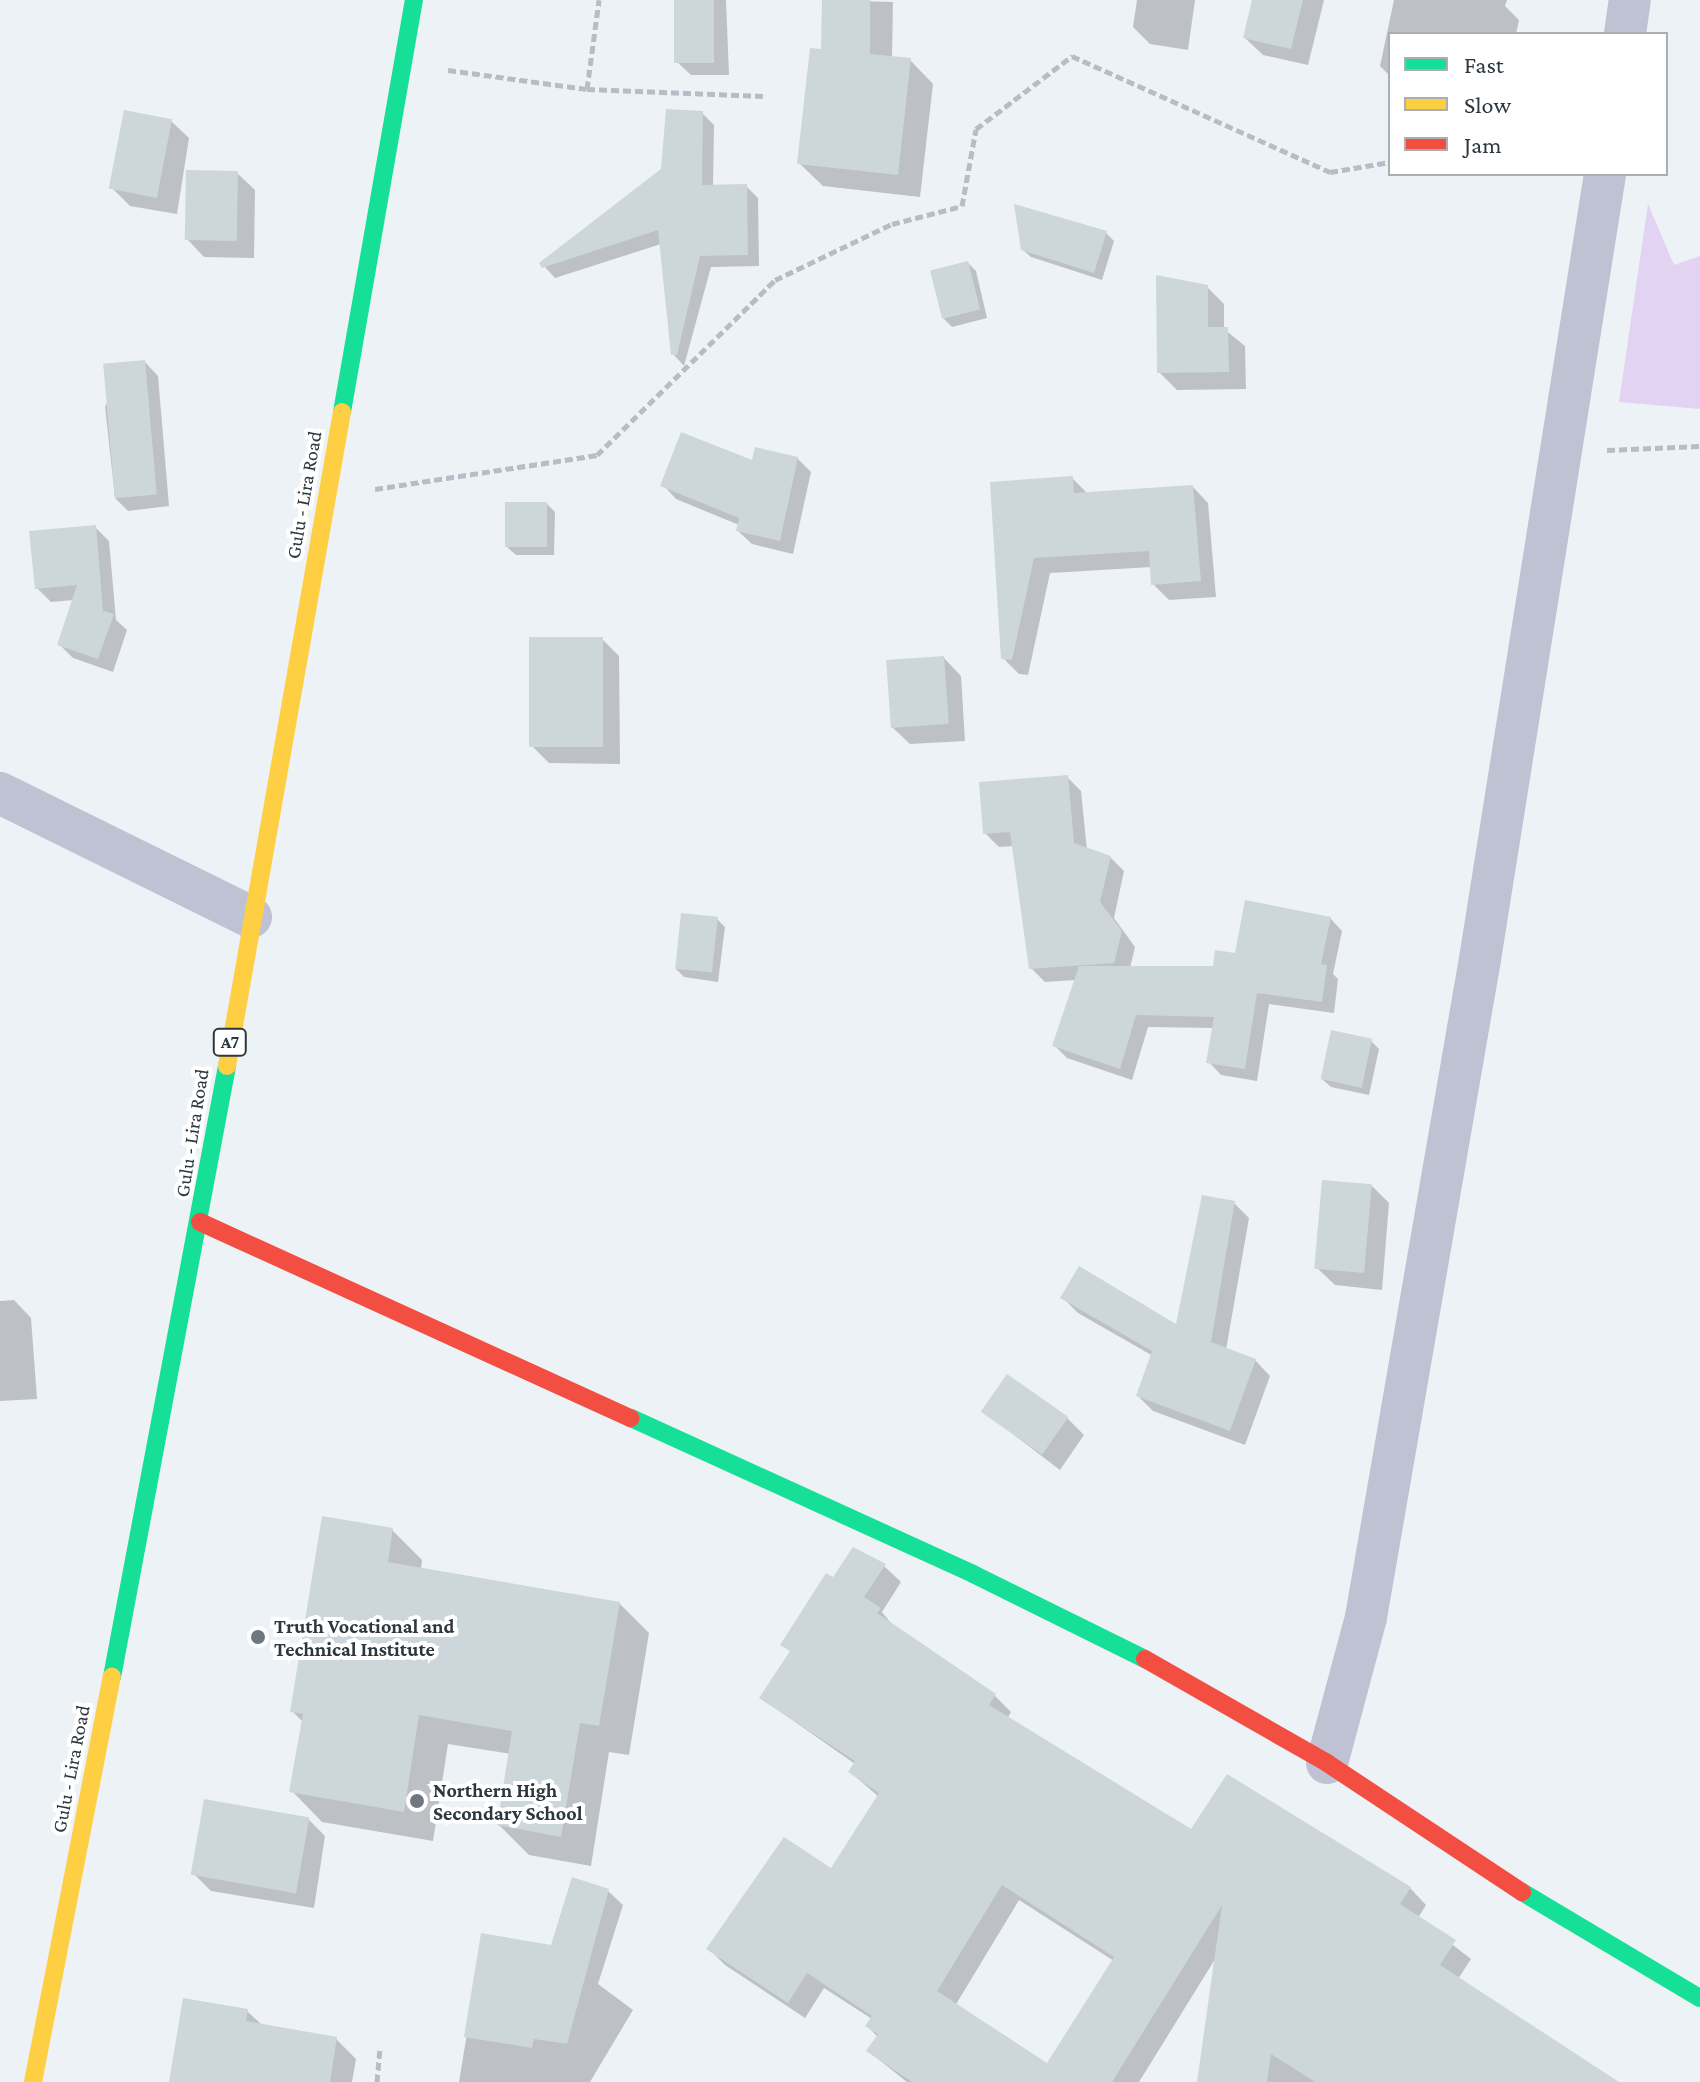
<!DOCTYPE html>
<html>
<head>
<meta charset="utf-8">
<style>
  body { margin:0 }
  #map { position:relative; width:1700px; height:2082px; overflow:hidden; background:#edf2f7; font-family:"Crimson Pro",serif }
  div>[style] { position:absolute }
  [style*='--x'] { left:calc(var(--x)*1px); top:calc(var(--y)*1px); width:calc(var(--w)*1px); rotate:calc(var(--a)*1deg) }
  .green>* { inset:0; background:#e1d3f1 }
  .shadow>* { inset:0; background:#0003 }
  .building>* { inset:0; background:#cdd6da; transform-origin:0 0 }
  .path>* { height:5px; margin-top:-2.5px; transform-origin:0; background:repeating-linear-gradient(90deg,#b8bcc7 0 8px,transparent 0 12px) }
  .street>* { height:42px; margin:-21px; padding:0 21px; transform-origin:21px; border-radius:21px; background:#bec2d2 }
  .fast>* { height:18px; margin:-9px; padding:0 9px; transform-origin:9px; border-radius:9px; background:#16e098 }
  .slow>* { height:18px; margin:-9px; padding:0 9px; transform-origin:9px; border-radius:9px; background:#ffcf43 }
  .jam>* { height:18px; margin:-9px; padding:0 9px; transform-origin:9px; border-radius:9px; background:#f24e42 }
  .dots>* { width:22px; height:22px; translate:-50% -50%; box-sizing:border-box; border:4px solid #fff; border-radius:50% }
  span { translate:-50% -50%; white-space:nowrap; text-align:center; line-height:1.15; -webkit-text-stroke:8px #fff; paint-order:stroke }
  .shield-label span { padding:2px 6px; background:#fff; border:2px solid; border-radius:6px; -webkit-text-stroke-width:0 }
  .shield-label { font-size:18px; color:#2d373e; font-weight:700 }
  .street-label { font-size:20px; color:#2d373e }
  .poi-label { font-size:20px; color:#2d373e; font-weight:700 }
  .left { translate:0 -50%; text-align:left }
  .legend { position:absolute; left:1388px; top:32px; width:280px; height:144px; box-sizing:border-box; background:#fff; border:2px solid #abafb2; margin:0; padding:10px 14px; list-style:none; font-size:24px; color:#2d373e }
  .legend li { display:flex; align-items:center; gap:16px; height:40px }
  .legend b { width:40px; border:2px solid #abafb2 }
</style>
</head>
<body>
<div id="map">
  <div class="green">
    <div style="clip-path:polygon(1648px 204px,1674px 265px,1700px 256px,1700px 409px,1619px 402px)"></div>
  </div>
  <div class="shadow">
    <div style="clip-path:polygon(676px 0,726px 0,729px 75px,691px 75px,677px 62px)"></div>
    <div style="clip-path:polygon(824px 0,893px 2px,892px 59px,910px 60px,933px 84px,920px 197px,823px 186px,799px 163px,823px 51px)"></div>
    <div style="clip-path:polygon(1137px 0,1195px 0,1188px 50px,1150px 44px,1133px 27px)"></div>
    <div style="clip-path:polygon(1254px 0,1324px 0,1308px 65px,1263px 55px,1245px 38px)"></div>
    <div style="clip-path:polygon(1394px 0,1507px 0,1505px 6px,1519px 20px,1516px 34px,1390px 34px,1390px 76px,1380px 66px)"></div>
    <div style="clip-path:polygon(702px 113px,714px 125px,713px 187px,746px 186px,758px 198px,759px 266px,711px 267px,684px 366px,673px 354px,661px 244px,555px 278px,544px 266px,663px 170px)"></div>
    <div style="clip-path:polygon(171px 121px,189px 138px,177px 214px,130px 206px,112px 188px)"></div>
    <div style="clip-path:polygon(237px 173px,255px 190px,254px 258px,204px 257px,187px 239px)"></div>
    <div style="clip-path:polygon(1106px 233px,1114px 241px,1102px 280px,1031px 257px,1022px 249px)"></div>
    <div style="clip-path:polygon(968px 263px,976px 271px,987px 318px,952px 327px,944px 319px)"></div>
    <div style="clip-path:polygon(1207px 287px,1224px 304px,1224px 329px,1245px 346px,1246px 389px,1177px 390px,1159px 372px)"></div>
    <div style="clip-path:polygon(145px 362px,158px 376px,169px 506px,128px 511px,115px 498px,105px 406px)"></div>
    <div style="clip-path:polygon(797px 458px,811px 472px,793px 554px,752px 544px,738px 531px,739px 525px,676px 499px,663px 485px,753px 463px)"></div>
    <div style="clip-path:polygon(1072px 478px,1088px 494px,1193px 487px,1208px 503px,1216px 597px,1169px 600px,1153px 584px,1152px 567px,1050px 573px,1028px 675px,1019px 674px,1003px 658px,992px 484px)"></div>
    <div style="clip-path:polygon(547px 504px,555px 512px,554px 555px,516px 555px,507px 547px)"></div>
    <div style="clip-path:polygon(95px 527px,109px 541px,116px 620px,127px 630px,113px 672px,73px 658px,59px 644px,74px 600px,51px 602px,37px 588px)"></div>
    <div style="clip-path:polygon(602px 639px,619px 656px,620px 764px,549px 763px,532px 746px)"></div>
    <div style="clip-path:polygon(944px 658px,961px 676px,965px 741px,910px 744px,892px 727px)"></div>
    <div style="clip-path:polygon(1067px 777px,1081px 791px,1087px 850px,1110px 857px,1124px 871px,1114px 918px,1135px 947px,1130px 968px,1215px 968px,1330px 918px,1342px 931px,1333px 974px,1338px 979px,1334px 1013px,1269px 1004px,1257px 1081px,1221px 1075px,1209px 1062px,1214px 1028px,1148px 1027px,1132px 1080px,1067px 1058px,1054px 1045px,1076px 980px,1045px 982px,1031px 968px,1014px 846px,999px 847px,985px 833px)"></div>
    <div style="clip-path:polygon(717px 919px,725px 927px,718px 982px,684px 977px,676px 969px)"></div>
    <div style="clip-path:polygon(1371px 1041px,1379px 1049px,1369px 1095px,1331px 1087px,1322px 1079px)"></div>
    <div style="clip-path:polygon(1372px 1186px,1389px 1203px,1382px 1290px,1335px 1285px,1317px 1268px)"></div>
    <div style="clip-path:polygon(1234px 1203px,1249px 1218px,1226px 1350px,1255px 1360px,1270px 1376px,1245px 1445px,1153px 1411px,1138px 1396px,1153px 1356px,1078px 1313px,1063px 1298px,1177px 1327px)"></div>
    <div style="clip-path:polygon(14px 1300px,31px 1318px,37px 1399px,0 1401px,0 1301px)"></div>
    <div style="clip-path:polygon(984px 1412px,1067px 1418px,1084px 1435px,1060px 1470px)"></div>
    <div style="clip-path:polygon(392px 1530px,422px 1560px,421px 1570px,619px 1603px,649px 1633px,629px 1755px,609px 1752px,591px 1866px,529px 1855px,499px 1825px,511px 1754px,448px 1744px,433px 1841px,322px 1822px,292px 1791px,304px 1723px,292px 1711px)"></div>
    <div style="clip-path:polygon(evenodd,884px 1566px,901px 1582px,882px 1612px,895px 1628px,995px 1696px,1011px 1712px,1007px 1719px,1192px 1832px,1410px 1888px,1426px 1905px,1418px 1918px,1471px 1959px,1458px 1979px,1618px 2082px,1199px 2082px,1217px 1956px,1139px 2082px,907px 2082px,868px 2051px,878px 2037px,867px 2026px,872px 2019px,824px 1988px,805px 2018px,725px 1965px,708px 1948px,831px 1871px,879px 1797px,850px 1772px,855px 1764px,761px 1698px,791px 1652px,783px 1644px,833px 1580px,884px 1566px,1019px 1900px,1114px 1961px,1046px 2065px,955px 2006px,1019px 1900px)"></div>
    <div style="clip-path:polygon(308px 1819px,325px 1836px,314px 1908px,211px 1891px,194px 1874px)"></div>
    <div style="clip-path:polygon(608px 1891px,623px 1905px,598px 1984px,633px 2010px,590px 2082px,459px 2082px,483px 1936px,552px 1947px)"></div>
    <div style="clip-path:polygon(247px 2011px,263px 2026px,336px 2039px,356px 2059px,352px 2082px,171px 2082px)"></div>
  </div>
  <div class="building">
    <div style="left:674px;top:0;width:40px;height:63px"></div>
    <div style="clip-path:polygon(822px 0,870px 0,870px 54px,911px 58px,898px 175px,797px 164px,810px 48px,821px 49px)"></div>
    <div style="clip-path:polygon(1252px 0,1303px 0,1291px 49px,1243px 38px)"></div>
    <div style="clip-path:polygon(666px 109px,703px 111px,702px 185px,747px 184px,748px 255px,700px 256px,677px 355px,671px 355px,658px 230px,542px 268px,539px 263px,661px 169px)"></div>
    <div style="left:124px;top:110px;width:49px;height:80px;rotate:11deg"></div>
    <div style="left:186px;top:170px;width:52px;height:70px;rotate:1deg"></div>
    <div style="clip-path:polygon(1014px 204px,1107px 231px,1094px 273px,1021px 250px)"></div>
    <div style="left:968px;top:261px;width:50px;height:39px;rotate:76deg"></div>
    <div style="clip-path:polygon(1156px 275px,1208px 285px,1208px 327px,1228px 327px,1229px 372px,1157px 373px)"></div>
    <div style="left:145px;top:360px;width:135px;height:42px;rotate:85deg"></div>
    <div style="clip-path:polygon(681px 432px,752px 460px,755px 447px,798px 457px,780px 541px,736px 531px,739px 518px,660px 486px)"></div>
    <div style="clip-path:polygon(1073px 476px,1074px 493px,1193px 485px,1201px 581px,1151px 585px,1149px 551px,1034px 558px,1012px 660px,1001px 659px,990px 482px)"></div>
    <div style="left:505px;top:502px;width:42px;height:45px"></div>
    <div style="clip-path:polygon(96px 525px,103px 611px,114px 614px,98px 659px,57px 645px,77px 585px,35px 589px,29px 531px)"></div>
    <div style="left:529px;top:637px;width:74px;height:110px"></div>
    <div style="left:944px;top:656px;width:68px;height:58px;rotate:86deg"></div>
    <div style="clip-path:polygon(1068px 775px,1074px 843px,1111px 856px,1100px 902px,1122px 931px,1114px 963px,1029px 969px,1010px 832px,983px 834px,979px 782px)"></div>
    <div style="clip-path:polygon(1245px 900px,1331px 917px,1321px 964px,1327px 965px,1322px 1002px,1257px 993px,1245px 1069px,1206px 1063px,1214px 1017px,1136px 1015px,1120px 1069px,1052px 1046px,1079px 966px,1213px 966px,1215px 950px,1235px 953px)"></div>
    <div style="left:681px;top:913px;width:37px;height:56px;rotate:6deg"></div>
    <div style="left:1331px;top:1030px;width:42px;height:50px;rotate:12deg"></div>
    <div style="left:1322px;top:1180px;width:50px;height:89px;rotate:5deg"></div>
    <div style="clip-path:polygon(1202px 1195px,1235px 1201px,1211px 1342px,1256px 1359px,1230px 1431px,1136px 1396px,1152px 1351px,1060px 1298px,1079px 1266px,1176px 1324px)"></div>
    <div style="left:1007px;top:1374px;width:75px;height:46px;rotate:35deg"></div>
    <div style="clip-path:polygon(322px 1516px,393px 1528px,388px 1562px,620px 1602px,599px 1726px,580px 1723px,561px 1837px,497px 1825px,512px 1731px,419px 1715px,404px 1812px,289px 1792px,303px 1714px,290px 1712px)"></div>
    <div style="clip-path:polygon(evenodd,853px 1547px,886px 1564px,864px 1597px,881px 1608px,877px 1613px,996px 1694px,989px 1705px,1191px 1829px,1227px 1774px,1411px 1887px,1400px 1904px,1456px 1940px,1440px 1965px,1619px 2082px,1315px 2082px,1271px 2054px,1267px 2082px,1197px 2082px,1222px 1905px,1112px 2082px,912px 2082px,866px 2051px,878px 2034px,865px 2026px,872px 2016px,807px 1973px,788px 2003px,706px 1949px,784px 1837px,831px 1868px,879px 1793px,848px 1772px,855px 1761px,759px 1698px,790px 1651px,780px 1645px,826px 1573px,833px 1577px,853px 1547px,1002px 1885px,1114px 1957px,1047px 2063px,937px 1991px,1002px 1885px)"></div>
    <div style="left:204px;top:1799px;width:107px;height:77px;rotate:10deg"></div>
    <div style="clip-path:polygon(572px 1877px,609px 1889px,567px 2044px,534px 2039px,532px 2048px,464px 2037px,481px 1933px,551px 1945px)"></div>
    <div style="clip-path:polygon(183px 1998px,248px 2009px,246px 2021px,337px 2037px,330px 2082px,169px 2082px)"></div>
  </div>
  <div class="path">
    <div style="--x:448;--y:70;--w:140;--a:7.8"></div>
    <div style="--x:587;--y:89;--w:176;--a:2.3"></div>
    <div style="--x:587;--y:89;--w:90;--a:-82.3"></div>
    <div style="--x:1607;--y:450;--w:93;--a:-2.5"></div>
    <div style="--x:375;--y:489;--w:225;--a:-8.7"></div>
    <div style="--x:597;--y:455;--w:250;--a:-44.5"></div>
    <div style="--x:775;--y:280;--w:130;--a:-25.6"></div>
    <div style="--x:892;--y:224;--w:72;--a:-14.4"></div>
    <div style="--x:962;--y:206;--w:78;--a:-79.7"></div>
    <div style="--x:976;--y:129;--w:121;--a:-37.2"></div>
    <div style="--x:1072;--y:56;--w:283;--a:24.2"></div>
    <div style="--x:1330;--y:172;--w:61;--a:-9.5"></div>
    <div style="--x:377;--y:2082;--w:32;--a:-85"></div>
  </div>
  <div class="street">
    <div style="--x:1625;--y:34;--w:34;--a:-82"></div>
    <div style="--x:0;--y:793;--w:280;--a:26.3"></div>
    <div style="--x:1327;--y:1763;--w:151;--a:-75"></div>
    <div style="--x:1366;--y:1617;--w:668;--a:-80.17"></div>
    <div style="--x:1480;--y:959;--w:795;--a:-80.95"></div>
  </div>
  <div class="fast">
    <div style="--x:342;--y:412;--w:418;--a:-80.1"></div>
    <div style="--x:631;--y:1418;--w:376;--a:24.5"></div>
    <div style="--x:973;--y:1574;--w:192;--a:26.3"></div>
    <div style="--x:112;--y:1677;--w:622;--a:-79.34"></div>
    <div style="--x:1522;--y:1892;--w:207;--a:30.8"></div>
  </div>
  <div class="slow">
    <div style="--x:227;--y:1066;--w:664;--a:-80.03"></div>
    <div style="--x:33;--y:2082;--w:413;--a:-79"></div>
  </div>
  <div class="jam">
    <div style="--x:200;--y:1222;--w:473;--a:24.5"></div>
    <div style="--x:1145;--y:1659;--w:210;--a:29.7"></div>
    <div style="--x:1327;--y:1763;--w:234;--a:33.5"></div>
  </div>
  <div class="dots">
    <div style="left:258px;top:1637px;background:#70787f"></div>
    <div style="left:417px;top:1801px;background:#70787f"></div>
  </div>
  <div class="shield-label">
    <span style="left:230px;top:1042px">A7</span>
  </div>
  <div class="street-label">
    <span style="left:304px;top:495px;rotate:-80deg">Gulu - Lira Road</span>
    <span style="left:192px;top:1133px;rotate:-81deg">Gulu - Lira Road</span>
    <span style="left:71px;top:1769px;rotate:-79deg">Gulu - Lira Road</span>
  </div>
  <div class="poi-label">
    <span class="left" style="left:274px;top:1638px">Truth Vocational and<br>Technical Institute</span>
    <span class="left" style="left:433px;top:1802px">Northern High<br>Secondary School</span>
  </div>
  <ul class="legend">
  <li><b style="height:10px;background:#16e098"></b>Fast</li>
  <li><b style="height:10px;background:#ffcf43"></b>Slow</li>
  <li><b style="height:10px;background:#f24e42"></b>Jam</li>
  </ul>
</div>
</body>
</html>
